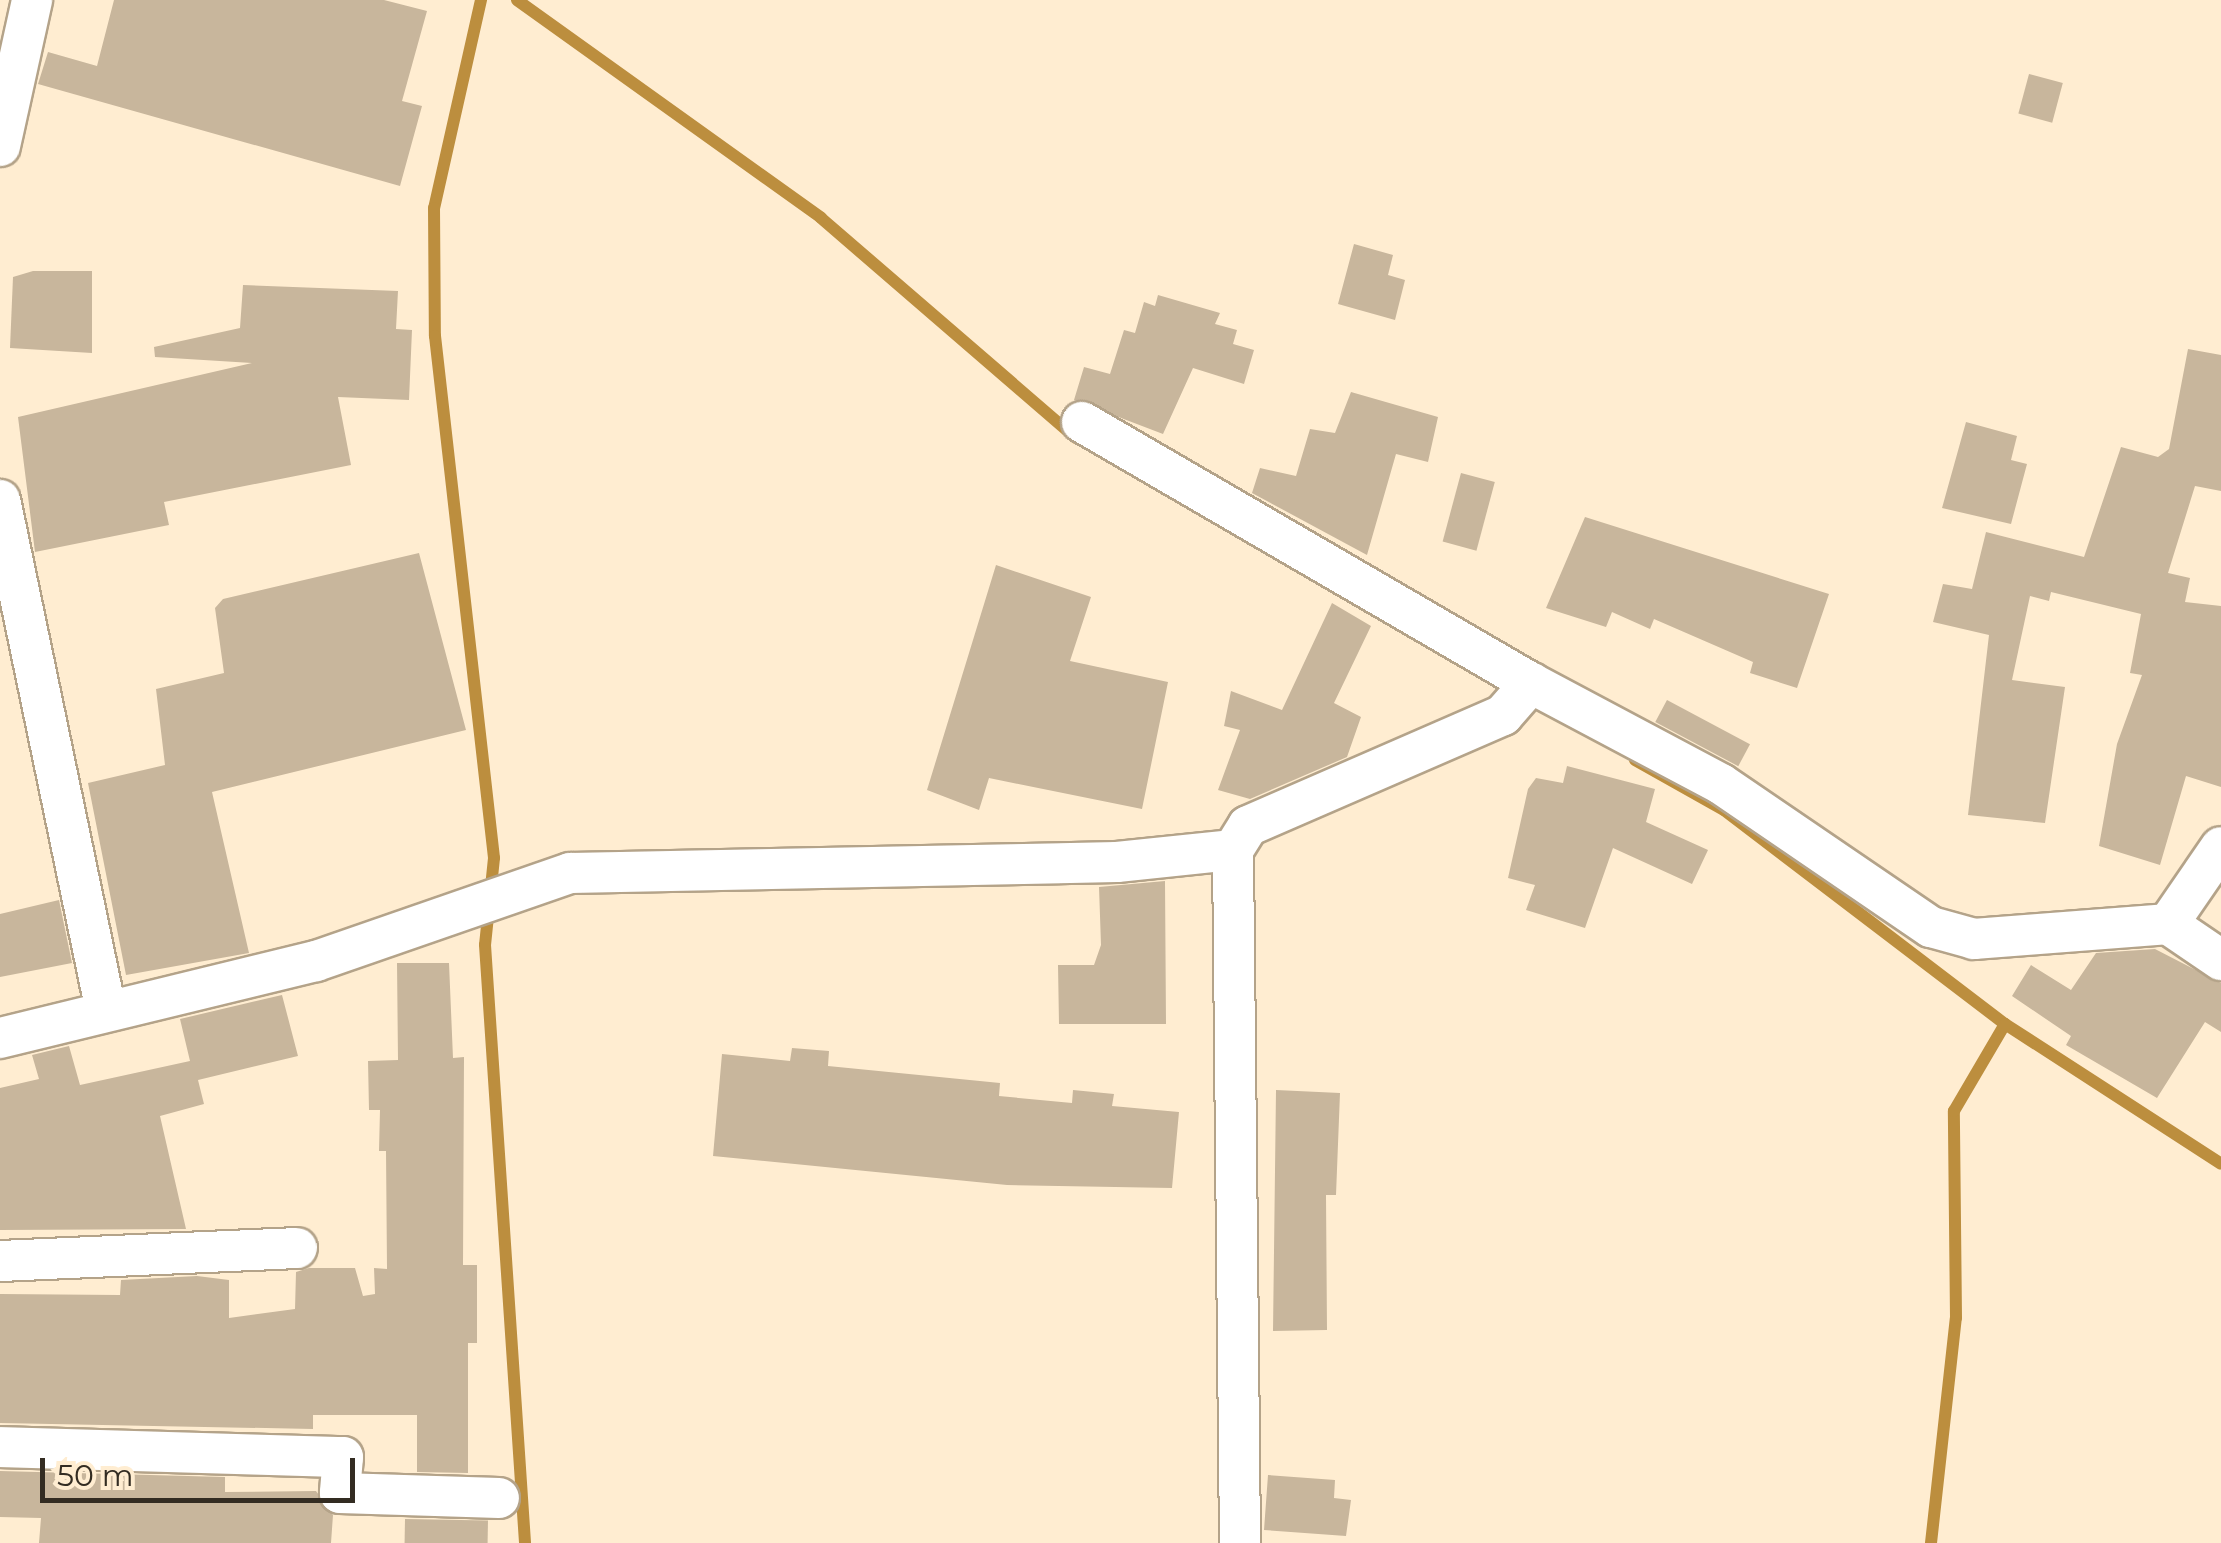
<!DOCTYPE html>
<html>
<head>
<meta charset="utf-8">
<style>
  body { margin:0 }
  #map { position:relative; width:2221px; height:1543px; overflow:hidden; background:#ffedd1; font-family:Montserrat,sans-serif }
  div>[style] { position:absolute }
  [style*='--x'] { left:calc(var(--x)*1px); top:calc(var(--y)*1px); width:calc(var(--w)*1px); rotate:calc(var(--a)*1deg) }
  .stream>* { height:12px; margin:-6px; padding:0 6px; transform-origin:6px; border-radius:6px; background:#bc8e3e }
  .building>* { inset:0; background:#c8b69c; transform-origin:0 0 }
  .roads { filter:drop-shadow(2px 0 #b4a389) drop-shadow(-2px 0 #b4a389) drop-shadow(0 2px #b4a389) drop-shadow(0 -2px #b4a389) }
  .minor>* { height:40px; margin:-20px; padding:0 20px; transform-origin:20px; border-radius:20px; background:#fff }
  span { translate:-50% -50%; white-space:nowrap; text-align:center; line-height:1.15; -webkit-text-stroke:8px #ffedd1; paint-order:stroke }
  .scale { position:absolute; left:40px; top:1458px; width:315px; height:45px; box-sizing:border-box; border:5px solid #332c22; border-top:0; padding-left:12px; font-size:30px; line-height:35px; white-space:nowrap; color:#332c22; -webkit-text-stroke:8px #ffedd1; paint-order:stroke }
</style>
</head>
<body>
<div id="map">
  <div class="stream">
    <div style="--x:481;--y:0;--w:213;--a:102.7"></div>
    <div style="--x:434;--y:208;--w:128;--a:89.6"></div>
    <div style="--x:435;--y:336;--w:525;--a:83.55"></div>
    <div style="--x:494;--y:858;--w:87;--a:95.9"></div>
    <div style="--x:485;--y:945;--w:599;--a:86.17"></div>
    <div style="--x:517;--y:0;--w:374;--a:35.6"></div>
    <div style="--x:821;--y:218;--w:337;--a:40.8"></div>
    <div style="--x:1635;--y:760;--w:102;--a:29.3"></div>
    <div style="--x:1724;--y:810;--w:353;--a:37.3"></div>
    <div style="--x:2005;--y:1024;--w:257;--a:32.9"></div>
    <div style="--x:1931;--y:1543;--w:226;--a:-83.7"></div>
    <div style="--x:1956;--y:1318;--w:207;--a:-90.6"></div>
    <div style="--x:1954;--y:1111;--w:101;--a:-59.6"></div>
  </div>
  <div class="building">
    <div style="clip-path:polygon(114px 0,384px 0,427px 11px,402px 101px,422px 106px,400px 186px,38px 84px,48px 52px,97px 66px)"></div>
    <div style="left:2029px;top:74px;width:35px;height:41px;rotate:15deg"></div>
    <div style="clip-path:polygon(1354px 244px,1393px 255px,1388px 275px,1405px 280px,1395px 320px,1338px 304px)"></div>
    <div style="clip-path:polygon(33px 271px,92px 271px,92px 353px,10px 348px,13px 277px)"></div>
    <div style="clip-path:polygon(243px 285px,398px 291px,396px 329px,412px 330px,409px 400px,338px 397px,351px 465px,164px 502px,169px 525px,35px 552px,18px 417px,252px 363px,155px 357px,154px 347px,240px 328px)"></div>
    <div style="clip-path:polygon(1158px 295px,1220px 313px,1215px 324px,1237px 330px,1233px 344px,1254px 350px,1244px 384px,1193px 368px,1163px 434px,1074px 400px,1084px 367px,1110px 374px,1124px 330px,1135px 333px,1144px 302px,1155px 306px)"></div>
    <div style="clip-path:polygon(2188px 349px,2221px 355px,2221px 491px,2195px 486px,2168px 573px,2190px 578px,2185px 602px,2221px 606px,2221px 787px,2186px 776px,2160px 865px,2099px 846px,2117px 744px,2142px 675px,2130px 673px,2141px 614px,2051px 592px,2049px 601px,2030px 596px,2012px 680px,2065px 687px,2045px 823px,1968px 815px,1989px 635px,1933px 622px,1943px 584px,1972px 589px,1986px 532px,2084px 557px,2121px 447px,2158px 457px,2169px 449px)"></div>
    <div style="clip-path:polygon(1351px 392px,1438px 417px,1428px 462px,1396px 454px,1367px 555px,1252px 493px,1260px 468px,1296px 476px,1310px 429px,1335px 433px)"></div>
    <div style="clip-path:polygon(1966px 422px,2017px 436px,2011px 460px,2027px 464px,2011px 524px,1942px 508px)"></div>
    <div style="left:1461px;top:473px;width:35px;height:71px;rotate:15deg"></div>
    <div style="clip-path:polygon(1585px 517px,1829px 594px,1797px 688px,1750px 673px,1753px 662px,1654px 619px,1650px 629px,1612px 612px,1606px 627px,1546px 608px)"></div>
    <div style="clip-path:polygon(419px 553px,466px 730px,212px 792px,249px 953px,126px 975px,88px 783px,165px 765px,156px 689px,224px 673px,215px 608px,223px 599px)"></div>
    <div style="clip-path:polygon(996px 565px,1091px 597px,1070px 661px,1168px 682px,1142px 809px,989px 778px,979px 810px,927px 790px)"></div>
    <div style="clip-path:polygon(1332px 603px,1371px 626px,1334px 703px,1361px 717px,1347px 757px,1250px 799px,1218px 790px,1240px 730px,1224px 726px,1231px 691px,1282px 710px)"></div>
    <div style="left:1667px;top:700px;width:94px;height:25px;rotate:28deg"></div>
    <div style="clip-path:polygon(1567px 766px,1655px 789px,1646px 822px,1708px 850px,1692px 884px,1613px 848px,1585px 928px,1526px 910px,1535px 885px,1508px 878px,1528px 789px,1536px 778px,1563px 783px)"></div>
    <div style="clip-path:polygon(1165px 881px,1166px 1024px,1059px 1024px,1058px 965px,1094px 965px,1101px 945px,1099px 887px)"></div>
    <div style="clip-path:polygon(59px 900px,72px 963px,0 977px,0 914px)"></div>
    <div style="clip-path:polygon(2155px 949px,2221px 983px,2221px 1032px,2205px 1022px,2157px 1098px,2066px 1045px,2071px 1036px,2012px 996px,2031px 965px,2071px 990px,2096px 953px)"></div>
    <div style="clip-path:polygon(397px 963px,449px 963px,453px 1058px,464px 1057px,463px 1265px,477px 1265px,477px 1343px,468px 1343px,468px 1473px,417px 1472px,417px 1415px,313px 1415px,313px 1429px,0 1423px,0 1294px,120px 1295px,121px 1280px,197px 1276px,229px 1280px,229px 1318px,295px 1309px,296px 1272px,309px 1268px,355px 1268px,363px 1296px,375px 1294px,374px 1268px,387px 1269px,386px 1151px,379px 1151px,380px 1110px,369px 1110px,368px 1061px,398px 1060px)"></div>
    <div style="clip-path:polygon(282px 995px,298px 1056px,198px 1080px,204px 1104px,160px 1116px,186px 1229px,0 1230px,0 1088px,39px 1079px,32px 1055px,69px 1046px,80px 1085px,190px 1061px,180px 1019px)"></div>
    <div style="clip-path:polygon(792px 1048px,829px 1051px,828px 1066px,1000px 1083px,999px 1096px,1072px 1103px,1073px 1090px,1114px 1094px,1112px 1106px,1179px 1112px,1172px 1188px,1007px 1185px,713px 1156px,722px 1054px,790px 1061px)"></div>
    <div style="clip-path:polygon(1276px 1090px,1340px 1093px,1336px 1195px,1326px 1195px,1327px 1330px,1273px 1331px)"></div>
    <div style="clip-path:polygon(0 1471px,225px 1477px,225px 1492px,316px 1491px,333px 1515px,331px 1543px,39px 1543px,41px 1518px,0 1517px)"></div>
    <div style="clip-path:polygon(1268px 1475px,1335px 1480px,1334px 1498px,1351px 1500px,1346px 1536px,1264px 1530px)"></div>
    <div style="left:405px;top:1519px;width:83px;height:24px;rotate:1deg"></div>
  </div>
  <div class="roads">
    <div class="minor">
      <div style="--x:0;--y:146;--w:149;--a:-77.6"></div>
      <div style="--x:1082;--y:422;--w:519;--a:30.17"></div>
      <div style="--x:0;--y:500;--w:522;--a:78.28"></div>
      <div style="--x:2168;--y:924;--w:64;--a:34.2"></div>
      <div style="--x:0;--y:1038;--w:325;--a:-13.7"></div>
      <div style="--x:316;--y:961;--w:269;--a:-19.1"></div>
      <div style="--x:570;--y:873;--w:547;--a:-1.15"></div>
      <div style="--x:1117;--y:862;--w:117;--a:-5.9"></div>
      <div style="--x:0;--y:1261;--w:297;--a:-2.5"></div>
      <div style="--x:0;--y:1447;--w:343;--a:1.7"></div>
      <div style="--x:343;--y:1457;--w:36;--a:95"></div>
      <div style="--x:340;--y:1493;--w:159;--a:1.8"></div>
      <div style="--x:1240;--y:1543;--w:693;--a:-90.58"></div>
      <div style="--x:1233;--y:850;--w:28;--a:-58"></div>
      <div style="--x:1248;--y:826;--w:278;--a:-23.5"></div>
      <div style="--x:1503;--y:715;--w:43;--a:-48.8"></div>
      <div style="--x:1531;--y:683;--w:215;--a:28"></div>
      <div style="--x:1721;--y:784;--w:254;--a:34.3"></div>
      <div style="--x:1931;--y:927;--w:45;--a:15.6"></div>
      <div style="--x:1974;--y:939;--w:195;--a:-4.4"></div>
      <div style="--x:2168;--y:924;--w:93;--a:-55.5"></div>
    </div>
  </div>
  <div class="scale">50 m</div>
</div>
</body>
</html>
